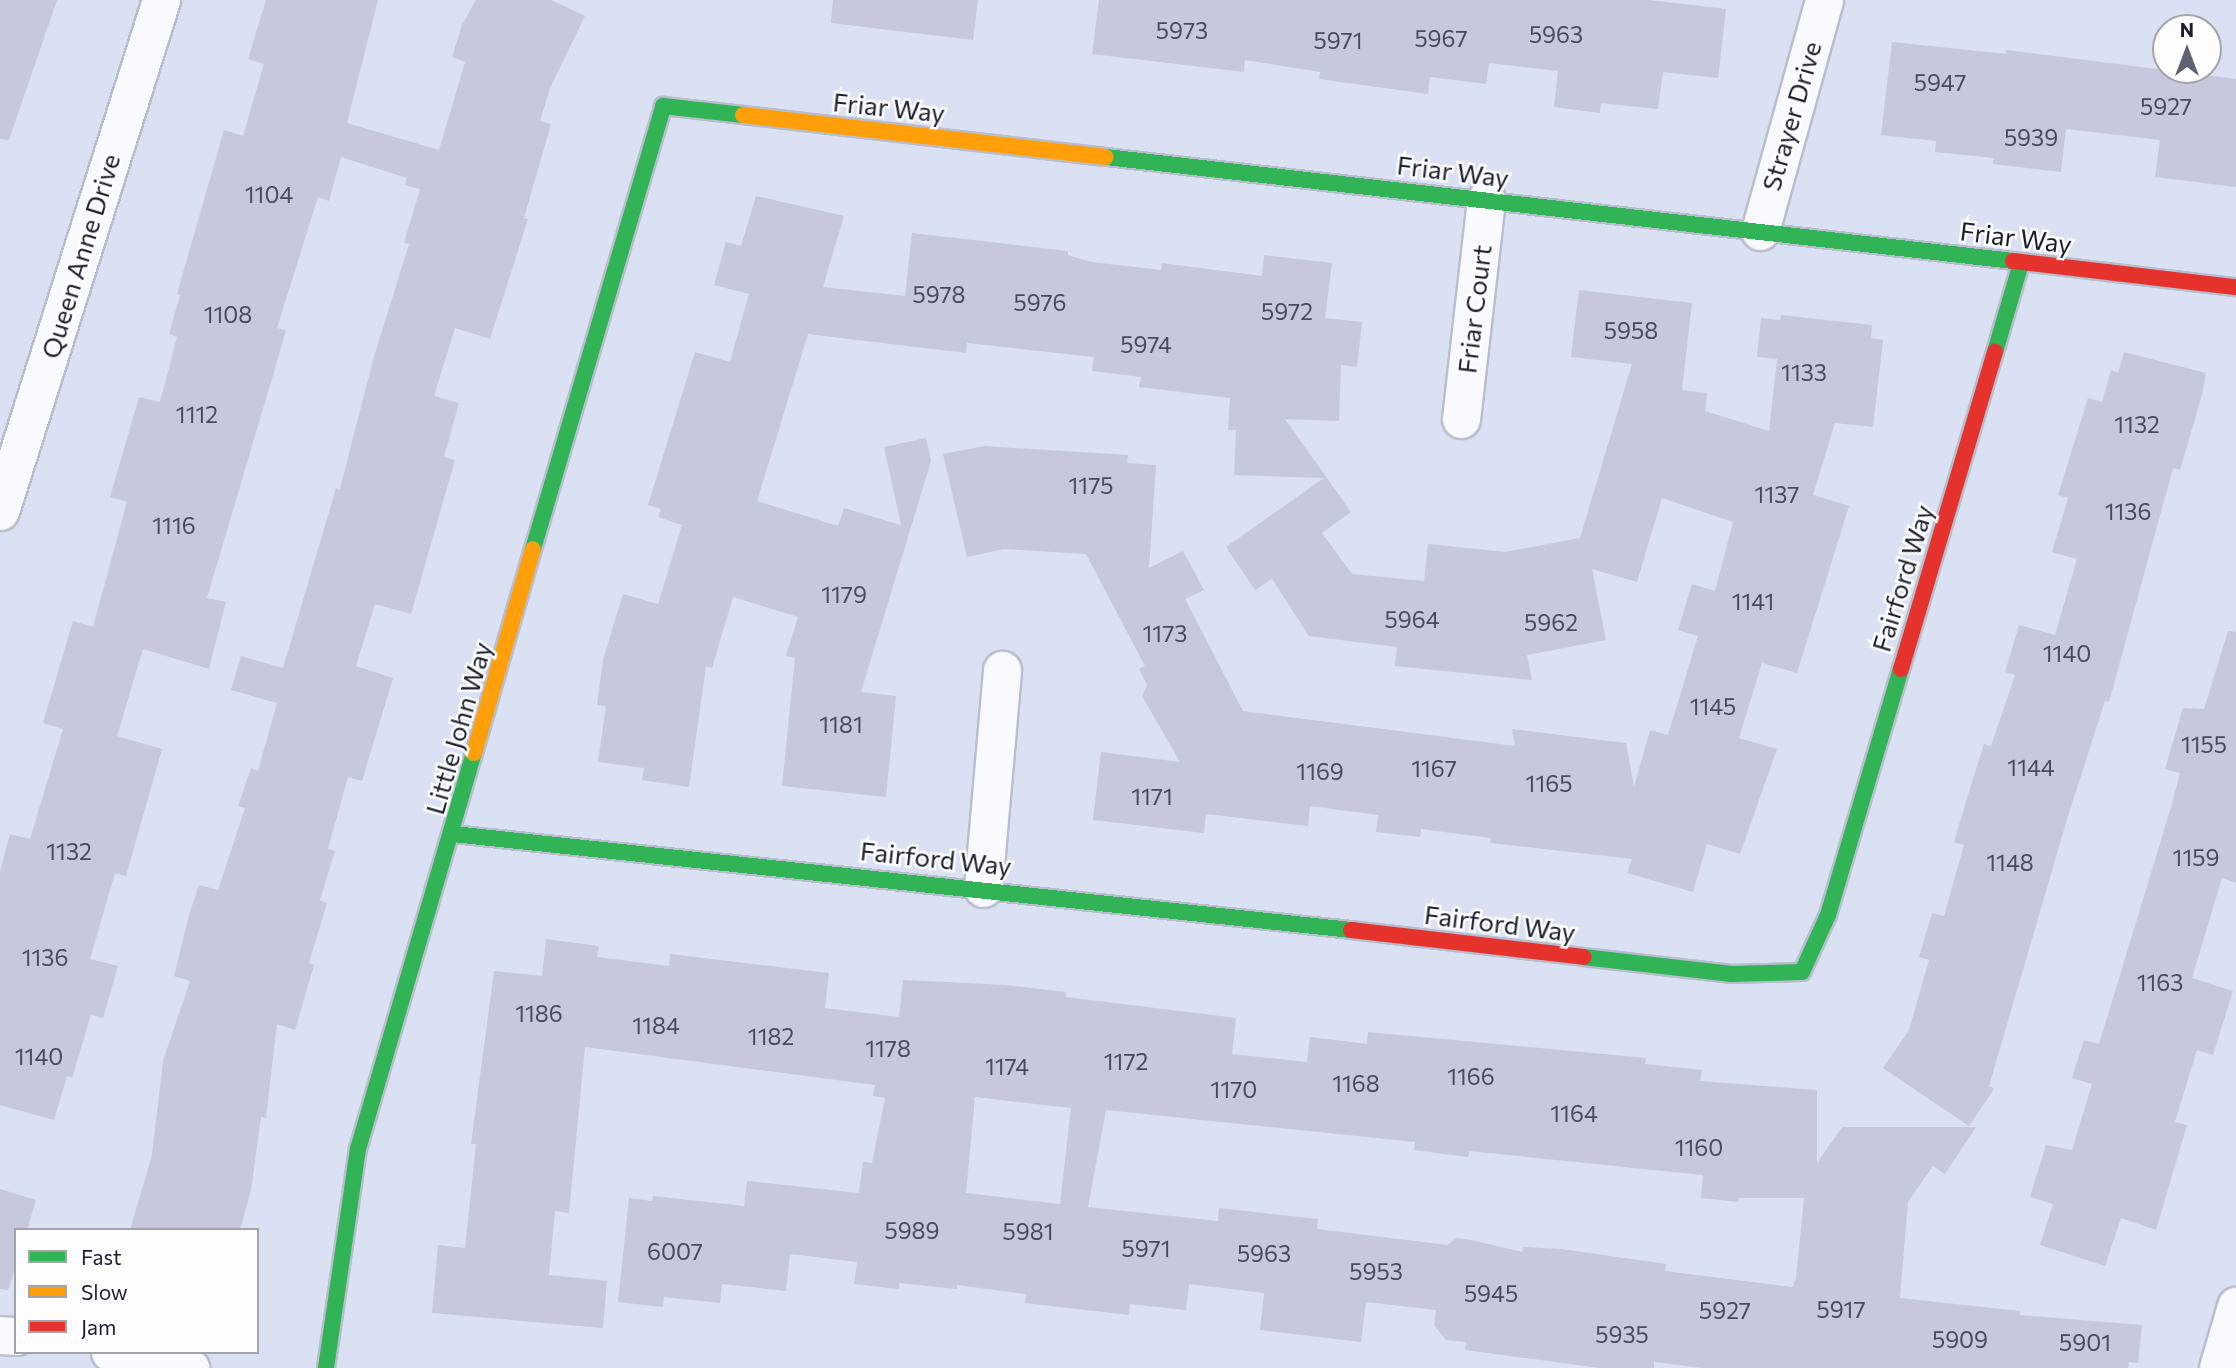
<!DOCTYPE html>
<html>
<head>
<meta charset="utf-8">
<style>
  body { margin:0 }
  #map { position:relative; width:2236px; height:1368px; overflow:hidden; background:#dae1f2; font-family:Commissioner,sans-serif }
  div>[style] { position:absolute }
  [style*='--x'] { left:calc(var(--x)*1px); top:calc(var(--y)*1px); width:calc(var(--w)*1px); rotate:calc(var(--a)*1deg) }
  .building>* { inset:0; background:#c6c8db }
  .roads { filter:drop-shadow(2px 0 #b9bece) drop-shadow(-2px 0 #b9bece) drop-shadow(0 2px #b9bece) drop-shadow(0 -2px #b9bece) }
  .street>* { height:37px; margin:-18.5px; padding:0 18.5px; transform-origin:18.5px; border-radius:18.5px; background:#f9fafd }
  .fast>* { height:16px; margin:-8px; padding:0 8px; transform-origin:8px; border-radius:8px; background:#30b455 }
  .slow>* { height:16px; margin:-8px; padding:0 8px; transform-origin:8px; border-radius:8px; background:#ff9f0a }
  .jam>* { height:16px; margin:-8px; padding:0 8px; transform-origin:8px; border-radius:8px; background:#e5322d }
  span { translate:-50% -50%; white-space:nowrap; text-align:center; line-height:1.15; -webkit-text-stroke:5px #fdfdfd; paint-order:stroke }
  .number-label { font-size:23px; color:#474c5c }
  .number-label span { -webkit-text-stroke-width:0 }
  .street-label { font-size:26px; color:#191f2e }
  .legend { position:absolute; left:14px; top:1228px; width:245px; height:126px; box-sizing:border-box; background:#fdfdfd; border:2px solid #a2a4aa; margin:0; padding:9px 12px; list-style:none; font-size:21px; color:#191f2e }
  .legend li { display:flex; align-items:center; gap:14px; height:35px }
  .legend b { width:35px; border:2px solid #a2a4aa }
  .north { position:absolute; left:2152px; top:14px; width:70px; height:70px; box-sizing:border-box; background:#fdfdfd; border:2px solid #a2a4aa; border-radius:50%; rotate:0deg; font-size:19px; font-weight:700; line-height:28px; text-align:center; color:#191f2e }
  .north::after { content:''; display:block; margin:auto; width:24px; height:32px; background:#5d6373; clip-path:polygon(50% 0,100% 100%,50% 72%,0 100%) }
</style>
</head>
<body>
<div id="map">
  <div class="building">
    <div style="clip-path:polygon(0 0,57px 0,9px 140px,0 139px)"></div>
    <div style="clip-path:polygon(266px 0,378px 0,347px 123px,439px 150px,465px 62px,452px 57px,462px 25px,476px 0,551px 0,585px 16px,550px 88px,540px 121px,551px 124px,524px 218px,528px 219px,490px 339px,455px 328px,434px 396px,459px 403px,444px 457px,455px 460px,411px 614px,375px 604px,356px 666px,393px 678px,362px 781px,348px 777px,328px 849px,335px 851px,320px 900px,327px 903px,309px 963px,314px 965px,295px 1030px,277px 1024px,266px 1118px,261px 1117px,251px 1190px,240px 1230px,130px 1230px,152px 1155px,163px 1061px,190px 981px,174px 976px,189px 915px,199px 885px,218px 890px,245px 808px,238px 806px,251px 768px,258px 771px,277px 703px,231px 690px,241px 656px,283px 668px,336px 488px,340px 489px,373px 360px,409px 244px,404px 243px,420px 189px,405px 185px,407px 178px,341px 157px,329px 201px,318px 197px,277px 328px,286px 330px,276px 365px,207px 598px,226px 602px,209px 669px,143px 649px,117px 736px,162px 749px,126px 876px,115px 873px,90px 959px,118px 966px,103px 1018px,91px 1015px,72px 1078px,67px 1076px,54px 1120px,0 1105px,0 872px,10px 834px,30px 839px,63px 729px,43px 723px,73px 621px,93px 627px,127px 502px,110px 497px,139px 397px,160px 402px,177px 337px,169px 334px,180px 295px,177px 294px,224px 130px,243px 136px,264px 64px,248px 59px)"></div>
    <div style="clip-path:polygon(833px 0,978px 0,973px 40px,831px 23px)"></div>
    <div style="clip-path:polygon(1099px 0,1649px 0,1726px 9px,1718px 78px,1663px 72px,1658px 109px,1601px 103px,1600px 113px,1554px 107px,1558px 71px,1489px 63px,1486px 84px,1430px 77px,1428px 94px,1319px 79px,1320px 72px,1245px 60px,1244px 72px,1092px 54px)"></div>
    <div style="clip-path:polygon(1892px 42px,2006px 54px,2006px 50px,2236px 79px,2236px 187px,2155px 177px,2160px 140px,2066px 129px,2061px 172px,1993px 164px,1994px 158px,1935px 152px,1936px 141px,1881px 135px)"></div>
    <div style="clip-path:polygon(756px 196px,844px 216px,823px 287px,905px 296px,912px 233px,1068px 251px,1068px 255px,1091px 262px,1161px 270px,1162px 263px,1262px 276px,1264px 255px,1332px 263px,1325px 318px,1362px 322px,1357px 367px,1341px 365px,1339px 421px,1285px 419px,1351px 512px,1322px 533px,1352px 574px,1424px 581px,1428px 544px,1505px 552px,1580px 538px,1632px 364px,1571px 357px,1579px 290px,1692px 303px,1682px 390px,1707px 393px,1705px 411px,1769px 431px,1777px 359px,1757px 357px,1761px 318px,1780px 320px,1781px 315px,1872px 325px,1871px 338px,1883px 340px,1873px 427px,1835px 423px,1813px 495px,1849px 506px,1797px 673px,1762px 663px,1739px 738px,1777px 749px,1740px 854px,1707px 844px,1693px 892px,1627px 873px,1632px 859px,1490px 843px,1491px 838px,1421px 829px,1420px 837px,1376px 832px,1378px 815px,1310px 806px,1308px 826px,1206px 814px,1204px 833px,1093px 820px,1101px 752px,1180px 762px,1142px 696px,1147px 685px,1139px 669px,1145px 666px,1086px 554px,1004px 549px,967px 557px,943px 454px,984px 446px,1128px 455px,1127px 463px,1156px 465px,1149px 568px,1183px 551px,1204px 590px,1185px 599px,1243px 711px,1515px 746px,1512px 729px,1626px 743px,1634px 787px,1650px 730px,1668px 735px,1698px 636px,1678px 630px,1692px 584px,1715px 591px,1733px 522px,1662px 498px,1637px 582px,1592px 569px,1606px 640px,1527px 655px,1532px 680px,1395px 666px,1397px 647px,1309px 636px,1272px 579px,1255px 590px,1226px 547px,1324px 478px,1234px 475px,1236px 430px,1228px 430px,1230px 398px,1139px 387px,1141px 377px,1092px 371px,1094px 357px,967px 343px,966px 353px,808px 334px,757px 501px,838px 526px,844px 508px,901px 525px,884px 447px,926px 438px,931px 461px,861px 692px,896px 696px,886px 797px,782px 786px,795px 658px,786px 656px,798px 617px,733px 597px,712px 668px,706px 666px,689px 787px,642px 780px,644px 768px,598px 762px,606px 706px,597px 705px,603px 660px,623px 594px,658px 604px,682px 525px,658px 517px,661px 509px,648px 505px,695px 352px,730px 362px,749px 294px,714px 285px,726px 242px,741px 246px)"></div>
    <div style="clip-path:polygon(2124px 352px,2206px 373px,2202px 395px,2180px 470px,2173px 468px,2109px 702px,2105px 701px,2068px 816px,1989px 1086px,1994px 1089px,1969px 1126px,1883px 1068px,1909px 1030px,1929px 960px,1919px 957px,1932px 913px,1944px 916px,1964px 845px,1954px 842px,1967px 798px,1984px 744px,1991px 746px,2015px 675px,2005px 672px,2019px 625px,2055px 635px,2077px 559px,2052px 552px,2068px 498px,2058px 495px,2088px 398px,2102px 402px,2111px 370px,2118px 373px)"></div>
    <div style="clip-path:polygon(2228px 631px,2236px 632px,2236px 883px,2222px 878px,2192px 978px,2233px 991px,2213px 1055px,2197px 1050px,2175px 1122px,2187px 1125px,2156px 1230px,2121px 1218px,2105px 1266px,2040px 1245px,2053px 1204px,2030px 1197px,2046px 1145px,2072px 1150px,2092px 1084px,2072px 1078px,2084px 1040px,2099px 1044px,2172px 804px,2180px 773px,2165px 769px,2183px 708px,2204px 709px)"></div>
    <div style="clip-path:polygon(evenodd,546px 939px,599px 946px,597px 957px,669px 966px,670px 954px,829px 973px,825px 1008px,899px 1017px,903px 980px,1006px 985px,1066px 992px,1066px 997px,1236px 1018px,1232px 1054px,1307px 1062px,1310px 1037px,1367px 1044px,1368px 1032px,1646px 1058px,1645px 1064px,1702px 1070px,1700px 1081px,1817px 1090px,1817px 1163px,1842px 1127px,1976px 1127px,1945px 1174px,1933px 1166px,1908px 1202px,1900px 1298px,2020px 1311px,2020px 1315px,2142px 1325px,2138px 1363px,2129px 1362px,2128px 1368px,1702px 1368px,1654px 1362px,1654px 1368px,1600px 1368px,1465px 1350px,1466px 1342px,1446px 1340px,1434px 1325px,1436px 1310px,1366px 1302px,1361px 1342px,1260px 1330px,1264px 1293px,1189px 1284px,1186px 1310px,1130px 1304px,1129px 1315px,1025px 1303px,1026px 1294px,957px 1285px,957px 1289px,899px 1283px,899px 1289px,854px 1284px,857px 1262px,790px 1254px,786px 1291px,722px 1284px,720px 1303px,664px 1297px,663px 1307px,618px 1302px,629px 1198px,652px 1201px,653px 1196px,744px 1206px,747px 1181px,859px 1193px,863px 1162px,872px 1163px,885px 1098px,873px 1096px,875px 1085px,585px 1047px,569px 1213px,555px 1211px,549px 1275px,607px 1281px,603px 1328px,432px 1313px,438px 1245px,465px 1248px,476px 1144px,471px 1144px,494px 971px,542px 976px,546px 939px,975px 1097px,1071px 1108px,1060px 1204px,966px 1193px,975px 1097px,546px 939px,1106px 1110px,1415px 1142px,1414px 1150px,1468px 1157px,1469px 1151px,1703px 1175px,1701px 1198px,1738px 1202px,1739px 1198px,1804px 1198px,1796px 1278px,1793px 1287px,1665px 1271px,1666px 1264px,1561px 1249px,1523px 1247px,1522px 1252px,1471px 1240px,1457px 1238px,1447px 1245px,1317px 1229px,1318px 1219px,1219px 1208px,1218px 1221px,1088px 1207px,1106px 1110px)"></div>
    <div style="clip-path:polygon(0 1189px,36px 1200px,27px 1230px,16px 1230px,16px 1266px,8px 1290px,0 1289px)"></div>
  </div>
  <div class="roads">
    <div class="street">
      <div style="--x:1760;--y:231;--w:240;--a:-74.5"></div>
      <div style="--x:1461;--y:419;--w:221;--a:-83.5"></div>
      <div style="--x:0;--y:511;--w:536;--a:-72.51"></div>
      <div style="--x:983;--y:888;--w:219;--a:-85"></div>
      <div style="--x:0;--y:1335;--w:16;--a:4"></div>
      <div style="--x:110;--y:1352;--w:82;--a:11.3"></div>
      <div style="--x:2218;--y:1368;--w:65;--a:-73.8"></div>
    </div>
    <div class="fast">
      <div style="--x:1106;--y:157;--w:913;--a:6.54"></div>
      <div style="--x:1995;--y:352;--w:93;--a:-73.7"></div>
      <div style="--x:533;--y:549;--w:462;--a:-73.6"></div>
      <div style="--x:663;--y:106;--w:81;--a:6.4"></div>
      <div style="--x:453;--y:834;--w:903;--a:6.1"></div>
      <div style="--x:1583;--y:957;--w:150;--a:6.5"></div>
      <div style="--x:1732;--y:974;--w:70;--a:-1.6"></div>
      <div style="--x:1802;--y:972;--w:63;--a:-65.5"></div>
      <div style="--x:1828;--y:915;--w:257;--a:-73.5"></div>
      <div style="--x:326;--y:1368;--w:221;--a:-81.7"></div>
      <div style="--x:358;--y:1149;--w:413;--a:-73.7"></div>
    </div>
    <div class="slow">
      <div style="--x:743;--y:115;--w:365;--a:6.6"></div>
      <div style="--x:474;--y:753;--w:212;--a:-73.9"></div>
    </div>
    <div class="jam">
      <div style="--x:2013;--y:261;--w:225;--a:6.7"></div>
      <div style="--x:1901;--y:669;--w:331;--a:-73.5"></div>
      <div style="--x:1351;--y:930;--w:234;--a:6.6"></div>
    </div>
  </div>
  <div class="number-label">
    <span style="left:1182px;top:30px">5973</span>
    <span style="left:1556px;top:34px">5963</span>
    <span style="left:1441px;top:38px">5967</span>
    <span style="left:1338px;top:40px">5971</span>
    <span style="left:1940px;top:82px">5947</span>
    <span style="left:2166px;top:106px">5927</span>
    <span style="left:2031px;top:137px">5939</span>
    <span style="left:269px;top:194px">1104</span>
    <span style="left:939px;top:294px">5978</span>
    <span style="left:1040px;top:302px">5976</span>
    <span style="left:1287px;top:311px">5972</span>
    <span style="left:228px;top:314px">1108</span>
    <span style="left:1631px;top:330px">5958</span>
    <span style="left:1146px;top:344px">5974</span>
    <span style="left:1804px;top:372px">1133</span>
    <span style="left:197px;top:414px">1112</span>
    <span style="left:2137px;top:424px">1132</span>
    <span style="left:1091px;top:485px">1175</span>
    <span style="left:1777px;top:494px">1137</span>
    <span style="left:2128px;top:511px">1136</span>
    <span style="left:174px;top:525px">1116</span>
    <span style="left:844px;top:594px">1179</span>
    <span style="left:1753px;top:601px">1141</span>
    <span style="left:1412px;top:619px">5964</span>
    <span style="left:1551px;top:622px">5962</span>
    <span style="left:1165px;top:633px">1173</span>
    <span style="left:2067px;top:653px">1140</span>
    <span style="left:1713px;top:706px">1145</span>
    <span style="left:841px;top:724px">1181</span>
    <span style="left:2204px;top:744px">1155</span>
    <span style="left:2031px;top:767px">1144</span>
    <span style="left:1434px;top:768px">1167</span>
    <span style="left:1320px;top:771px">1169</span>
    <span style="left:1549px;top:783px">1165</span>
    <span style="left:1152px;top:796px">1171</span>
    <span style="left:69px;top:851px">1132</span>
    <span style="left:2196px;top:857px">1159</span>
    <span style="left:2010px;top:862px">1148</span>
    <span style="left:45px;top:957px">1136</span>
    <span style="left:2160px;top:982px">1163</span>
    <span style="left:539px;top:1013px">1186</span>
    <span style="left:656px;top:1025px">1184</span>
    <span style="left:771px;top:1036px">1182</span>
    <span style="left:888px;top:1048px">1178</span>
    <span style="left:39px;top:1056px">1140</span>
    <span style="left:1126px;top:1061px">1172</span>
    <span style="left:1007px;top:1066px">1174</span>
    <span style="left:1471px;top:1076px">1166</span>
    <span style="left:1356px;top:1083px">1168</span>
    <span style="left:1234px;top:1089px">1170</span>
    <span style="left:1574px;top:1113px">1164</span>
    <span style="left:1699px;top:1147px">1160</span>
    <span style="left:912px;top:1230px">5989</span>
    <span style="left:1028px;top:1231px">5981</span>
    <span style="left:1146px;top:1248px">5971</span>
    <span style="left:675px;top:1251px">6007</span>
    <span style="left:1264px;top:1253px">5963</span>
    <span style="left:1376px;top:1271px">5953</span>
    <span style="left:1491px;top:1293px">5945</span>
    <span style="left:1841px;top:1309px">5917</span>
    <span style="left:1725px;top:1310px">5927</span>
    <span style="left:1622px;top:1334px">5935</span>
    <span style="left:1960px;top:1339px">5909</span>
    <span style="left:2085px;top:1342px">5901</span>
  </div>
  <div class="street-label">
    <span style="left:889px;top:107px;rotate:6deg">Friar Way</span>
    <span style="left:1791px;top:116px;rotate:-74deg">Strayer Drive</span>
    <span style="left:1453px;top:171px;rotate:7deg">Friar Way</span>
    <span style="left:2016px;top:237px;rotate:7deg">Friar Way</span>
    <span style="left:80px;top:256px;rotate:-73deg">Queen Anne Drive</span>
    <span style="left:1474px;top:309px;rotate:-83deg">Friar Court</span>
    <span style="left:1902px;top:578px;rotate:-73deg">Fairford Way</span>
    <span style="left:458px;top:728px;rotate:-74deg">Little John Way</span>
    <span style="left:936px;top:858px;rotate:6deg">Fairford Way</span>
    <span style="left:1500px;top:923px;rotate:7deg">Fairford Way</span>
  </div>
  <ul class="legend">
  <li><b style="height:9px;background:#30b455"></b>Fast</li>
  <li><b style="height:9px;background:#ff9f0a"></b>Slow</li>
  <li><b style="height:9px;background:#e5322d"></b>Jam</li>
  </ul>
  <div class="north">N</div>
</div>
</body>
</html>
